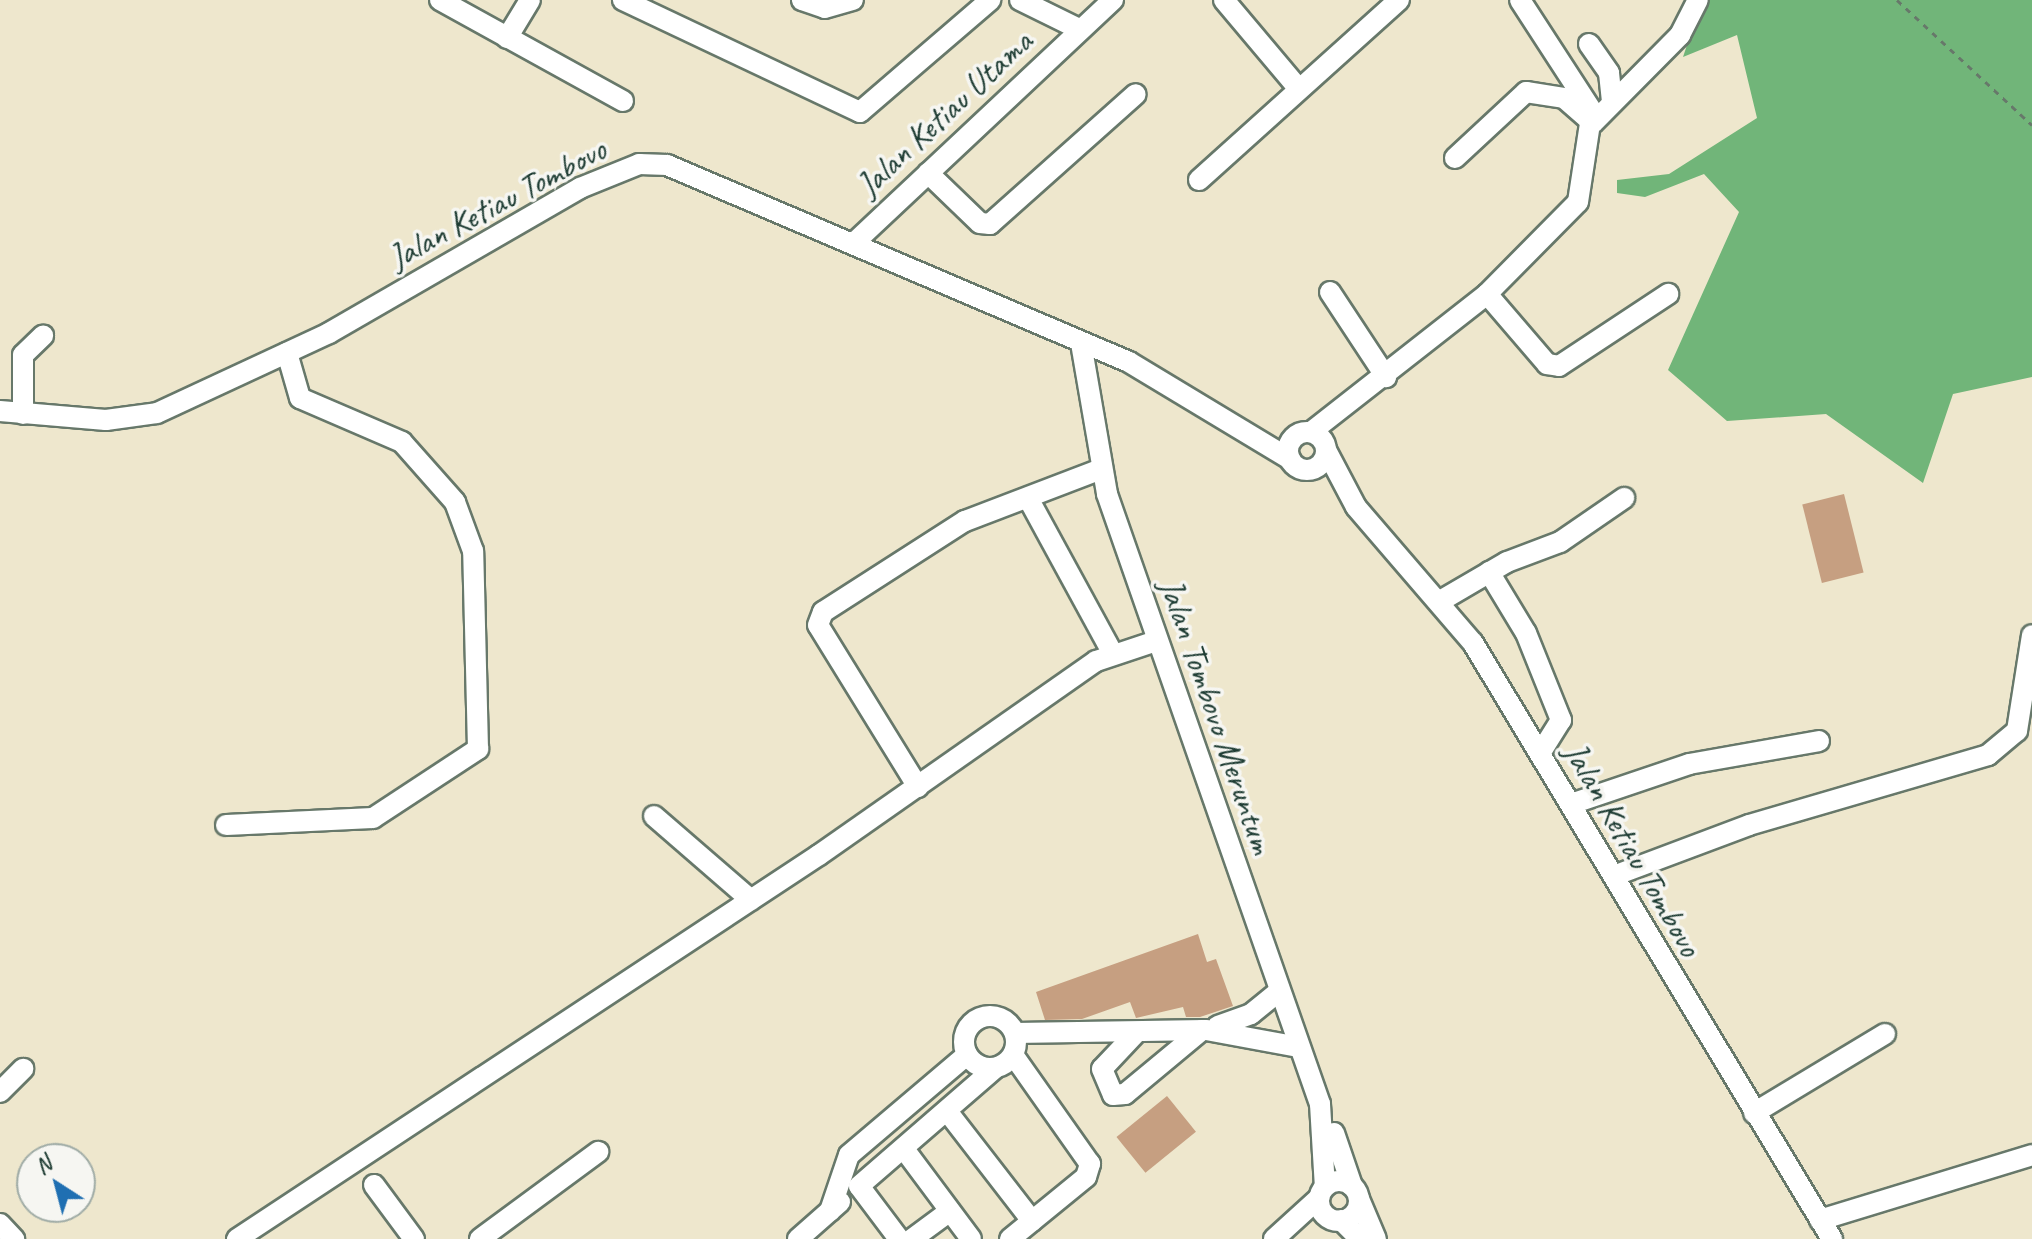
<!DOCTYPE html>
<html>
<head>
<meta charset="utf-8">
<style>
  body { margin:0 }
  #map { position:relative; width:2032px; height:1239px; overflow:hidden; background:#eee7cd; font-family:Caveat,sans-serif }
  div>[style] { position:absolute }
  [style*='--x'] { left:calc(var(--x)*1px); top:calc(var(--y)*1px); width:calc(var(--w)*1px); rotate:calc(var(--a)*1deg) }
  .forest>* { inset:0; background:#71b579 }
  .building>* { inset:0; background:#c69f81; transform-origin:0 0 }
  .path>* { height:3px; margin-top:-1.5px; transform-origin:0; background:repeating-linear-gradient(90deg,#67786a 0 6px,transparent 0 12px) }
  .roads { filter:drop-shadow(2px 0 #67786a) drop-shadow(-2px 0 #67786a) drop-shadow(0 2px #67786a) drop-shadow(0 -2px #67786a) }
  .minor>* { height:20px; margin:-10px; padding:0 10px; transform-origin:10px; border-radius:10px; background:#fff }
  .minor>.ring { margin:-10px; padding:0; box-sizing:content-box; background:none; border:20px solid #fff; border-radius:50% }
  span { translate:-50% -50%; white-space:nowrap; text-align:center; line-height:1.15; -webkit-text-stroke:7px #f6f6f2; paint-order:stroke }
  .street-label { font-size:34px; color:#1f3d34 }
  .north { position:absolute; left:16px; top:1143px; width:80px; height:80px; box-sizing:border-box; background:#f6f6f2; border:2px solid #a0aca6; border-radius:50%; rotate:324deg; font-size:22px; font-weight:700; line-height:32px; text-align:center; color:#1f3d34 }
  .north::after { content:''; display:block; margin:auto; width:28px; height:36px; background:#1f6fb2; clip-path:polygon(50% 0,100% 100%,50% 72%,0 100%) }
</style>
</head>
<body>
<div id="map">
  <div class="forest">
    <div style="clip-path:polygon(1702px 0,2032px 0,2032px 377px,1953px 394px,1923px 483px,1826px 414px,1727px 421px,1668px 370px,1739px 212px,1704px 174px,1645px 197px,1617px 193px,1617px 180px,1669px 174px,1757px 118px,1737px 35px,1683px 57px)"></div>
  </div>
  <div class="building">
    <div style="left:1844px;top:494px;width:81px;height:43px;rotate:76deg"></div>
    <div style="clip-path:polygon(1198px 934px,1207px 962px,1216px 959px,1233px 1006px,1200px 1017px,1186px 1017px,1183px 1007px,1136px 1018px,1130px 1002px,1082px 1019px,1045px 1020px,1036px 992px)"></div>
    <div style="left:1167px;top:1096px;width:46px;height:65px;rotate:51deg"></div>
  </div>
  <div class="path">
    <div style="--x:1897;--y:0;--w:184;--a:42.8"></div>
  </div>
  <div class="roads">
    <div class="minor">
      <div style="--x:440;--y:0;--w:209;--a:28.9"></div>
      <div style="--x:623;--y:0;--w:262;--a:25.3"></div>
      <div style="--x:860;--y:112;--w:172;--a:-40.7"></div>
      <div style="--x:802;--y:0;--w:24;--a:19"></div>
      <div style="--x:825;--y:8;--w:29;--a:-16"></div>
      <div style="--x:1020;--y:0;--w:64;--a:26.2"></div>
      <div style="--x:1224;--y:0;--w:116;--a:49.9"></div>
      <div style="--x:507;--y:38;--w:44;--a:-58.8"></div>
      <div style="--x:1589;--y:44;--w:35;--a:55"></div>
      <div style="--x:1609;--y:73;--w:28;--a:84"></div>
      <div style="--x:1455;--y:158;--w:97;--a:-42.9"></div>
      <div style="--x:1526;--y:92;--w:38;--a:9"></div>
      <div style="--x:1564;--y:98;--w:38;--a:41"></div>
      <div style="--x:1593;--y:123;--w:124;--a:-45.3"></div>
      <div style="--x:1680;--y:35;--w:39;--a:-63"></div>
      <div style="--x:928;--y:173;--w:72;--a:43.9"></div>
      <div style="--x:980;--y:223;--w:10;--a:6"></div>
      <div style="--x:990;--y:224;--w:195;--a:-41.7"></div>
      <div style="--x:1199;--y:180;--w:269;--a:-42"></div>
      <div style="--x:855;--y:242;--w:354;--a:-43.2"></div>
      <div style="--x:1330;--y:292;--w:102;--a:56.6"></div>
      <div style="--x:1487;--y:294;--w:92;--a:49.4"></div>
      <div style="--x:1547;--y:364;--w:12;--a:9"></div>
      <div style="--x:1559;--y:366;--w:131;--a:-33.4"></div>
      <div style="--x:1081;--y:343;--w:153;--a:80.2"></div>
      <div style="--x:1107;--y:494;--w:646;--a:70.75"></div>
      <div style="--x:1320;--y:1104;--w:83;--a:86.6"></div>
      <div style="--x:0;--y:411;--w:106;--a:4.9"></div>
      <div style="--x:106;--y:420;--w:51;--a:-7.8"></div>
      <div style="--x:157;--y:413;--w:190;--a:-24.9"></div>
      <div style="--x:329;--y:333;--w:290;--a:-30"></div>
      <div style="--x:580;--y:188;--w:64;--a:-22.1"></div>
      <div style="--x:639;--y:164;--w:28;--a:2"></div>
      <div style="--x:667;--y:165;--w:502;--a:23.09"></div>
      <div style="--x:1129;--y:362;--w:188;--a:31.1"></div>
      <div style="--x:23;--y:414;--w:59;--a:-90"></div>
      <div style="--x:23;--y:355;--w:28;--a:-44"></div>
      <div style="--x:1311;--y:432;--w:224;--a:-38.1"></div>
      <div style="--x:1487;--y:294;--w:129;--a:-45.3"></div>
      <div style="--x:1578;--y:202;--w:92;--a:-81.3"></div>
      <div style="--x:1592;--y:111;--w:132;--a:-123"></div>
      <div class="ring" style="left:1288px;top:432px;width:18px;height:18px"></div>
      <div style="--x:1326;--y:450;--w:64;--a:62.2"></div>
      <div style="--x:1356;--y:507;--w:179;--a:49.3"></div>
      <div style="--x:1473;--y:643;--w:696;--a:58.94"></div>
      <div style="--x:1028;--y:498;--w:175;--a:61.4"></div>
      <div style="--x:1489;--y:572;--w:71;--a:58.8"></div>
      <div style="--x:1526;--y:633;--w:94;--a:68.1"></div>
      <div style="--x:1561;--y:720;--w:39;--a:122"></div>
      <div style="--x:1442;--y:600;--w:75;--a:-30.3"></div>
      <div style="--x:1507;--y:562;--w:57;--a:-20.7"></div>
      <div style="--x:1560;--y:542;--w:78;--a:-34.5"></div>
      <div style="--x:918;--y:787;--w:190;--a:-121.7"></div>
      <div style="--x:818;--y:625;--w:14;--a:-69"></div>
      <div style="--x:823;--y:612;--w:169;--a:-32.7"></div>
      <div style="--x:965;--y:521;--w:146;--a:-20.9"></div>
      <div style="--x:1571;--y:804;--w:125;--a:-18.7"></div>
      <div style="--x:1689;--y:764;--w:132;--a:-10"></div>
      <div style="--x:654;--y:816;--w:128;--a:40.9"></div>
      <div style="--x:226;--y:825;--w:147;--a:-2.7"></div>
      <div style="--x:373;--y:818;--w:126;--a:-33.3"></div>
      <div style="--x:478;--y:749;--w:198;--a:-91.4"></div>
      <div style="--x:473;--y:551;--w:52;--a:-110.2"></div>
      <div style="--x:455;--y:502;--w:80;--a:-131.5"></div>
      <div style="--x:402;--y:442;--w:111;--a:-156.7"></div>
      <div style="--x:300;--y:398;--w:47;--a:-106.1"></div>
      <div style="--x:1616;--y:875;--w:142;--a:-20.6"></div>
      <div style="--x:1749;--y:825;--w:249;--a:-16.3"></div>
      <div style="--x:1988;--y:755;--w:38;--a:-40"></div>
      <div style="--x:2017;--y:731;--w:97;--a:-81.1"></div>
      <div class="ring" style="left:964px;top:1016px;width:32px;height:32px"></div>
      <div style="--x:1218;--y:1026;--w:35;--a:-20"></div>
      <div style="--x:1251;--y:1014;--w:36;--a:-39"></div>
      <div style="--x:1015;--y:1033;--w:191;--a:-0.9"></div>
      <div style="--x:1206;--y:1030;--w:95;--a:10.4"></div>
      <div style="--x:1135;--y:1034;--w:48;--a:133.3"></div>
      <div style="--x:1102;--y:1069;--w:28;--a:67"></div>
      <div style="--x:1113;--y:1095;--w:12;--a:-5"></div>
      <div style="--x:1125;--y:1094;--w:100;--a:-39.7"></div>
      <div style="--x:0;--y:1092;--w:33;--a:-45"></div>
      <div style="--x:947;--y:1111;--w:139;--a:52.3"></div>
      <div style="--x:1754;--y:1113;--w:153;--a:-31.1"></div>
      <div style="--x:1334;--y:1133;--w:56;--a:71.2"></div>
      <div style="--x:904;--y:1149;--w:112;--a:53.3"></div>
      <div class="ring" style="left:1319px;top:1181px;width:20px;height:20px"></div>
      <div style="--x:374;--y:1185;--w:67;--a:53.5"></div>
      <div style="--x:1359;--y:1199;--w:43;--a:67"></div>
      <div style="--x:830;--y:1211;--w:59;--a:-71.3"></div>
      <div style="--x:849;--y:1155;--w:155;--a:-40.3"></div>
      <div style="--x:1341;--y:1220;--w:27;--a:45"></div>
      <div style="--x:1820;--y:1220;--w:222;--a:-17"></div>
      <div style="--x:0;--y:1224;--w:21;--a:47"></div>
      <div style="--x:237;--y:1239;--w:697;--a:-33.42"></div>
      <div style="--x:819;--y:855;--w:338;--a:-35"></div>
      <div style="--x:1096;--y:661;--w:63;--a:-18.4"></div>
      <div style="--x:480;--y:1239;--w:147;--a:-36.4"></div>
      <div style="--x:798;--y:1239;--w:56;--a:-41.4"></div>
      <div style="--x:899;--y:1239;--w:66;--a:-127"></div>
      <div style="--x:859;--y:1186;--w:180;--a:-40.9"></div>
      <div style="--x:912;--y:1239;--w:47;--a:-36.4"></div>
      <div style="--x:1010;--y:1239;--w:98;--a:-39.2"></div>
      <div style="--x:1086;--y:1177;--w:14;--a:-73"></div>
      <div style="--x:1090;--y:1164;--w:133;--a:-125.2"></div>
      <div style="--x:1274;--y:1239;--w:61;--a:-42.3"></div>
    </div>
  </div>
  <div class="street-label">
    <span style="left:944px;top:113px;rotate:-43deg">Jalan Ketiau Utama</span>
    <span style="left:497px;top:203px;rotate:-28deg">Jalan Ketiau Tombovo</span>
    <span style="left:1217px;top:716px;rotate:71deg">Jalan Tombovo Meruntum</span>
    <span style="left:1633px;top:849px;rotate:60deg">Jalan Ketiau Tombovo</span>
  </div>
  <div class="north">N</div>
</div>
</body>
</html>
